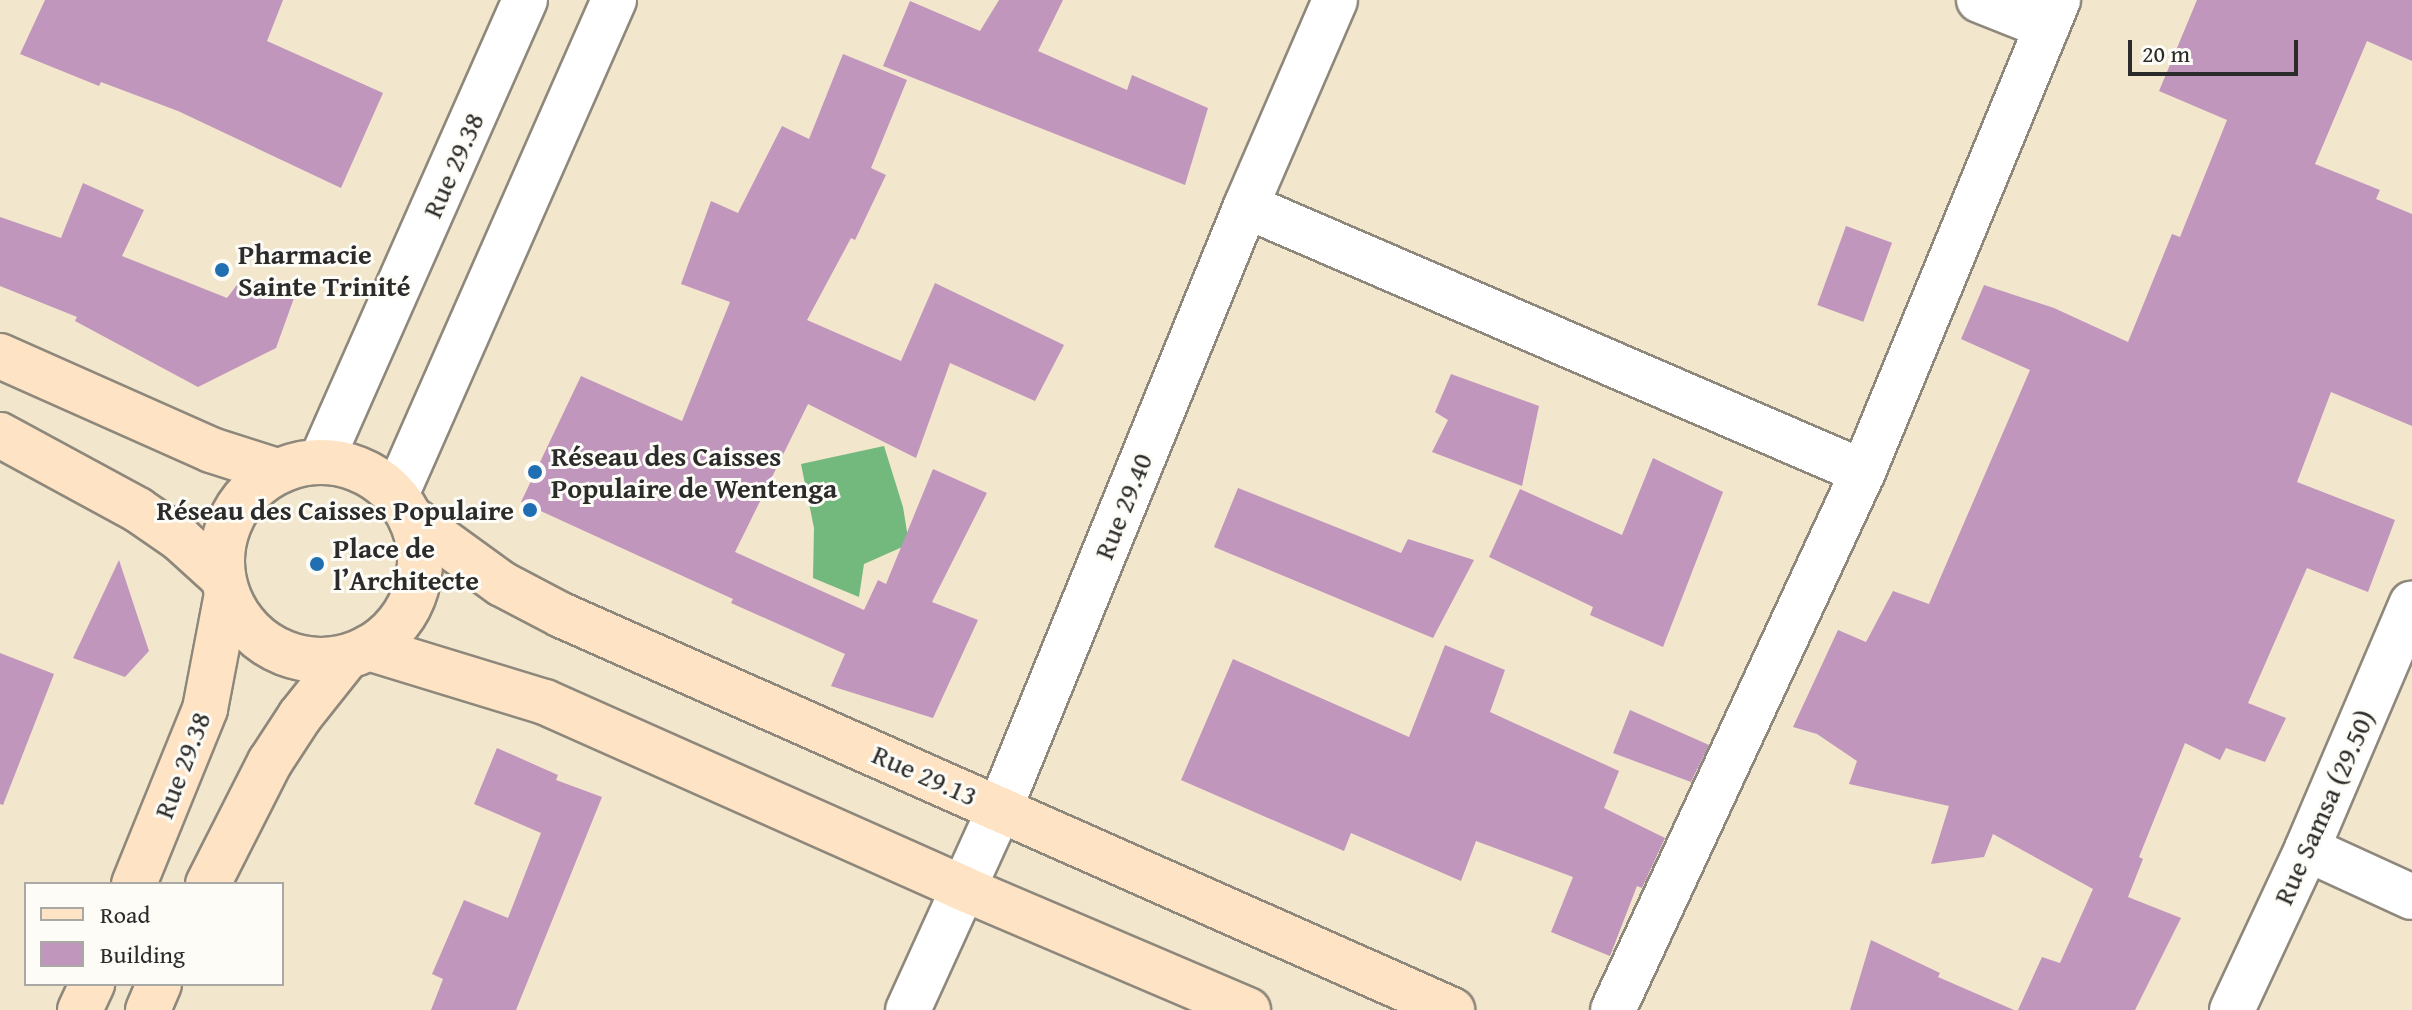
<!DOCTYPE html>
<html>
<head>
<meta charset="utf-8">
<style>
  body { margin:0 }
  #map { position:relative; width:2412px; height:1010px; overflow:hidden; background:#f2e6cc; font-family:"Gentium Book Plus",serif }
  div>[style] { position:absolute }
  [style*='--x'] { left:calc(var(--x)*1px); top:calc(var(--y)*1px); width:calc(var(--w)*1px); rotate:calc(var(--a)*1deg) }
  .forest>* { inset:0; background:#73b87c }
  .building>* { inset:0; background:#c196bd; transform-origin:0 0 }
  .roads { filter:drop-shadow(2px 0 #8e887c) drop-shadow(-2px 0 #8e887c) drop-shadow(0 2px #8e887c) drop-shadow(0 -2px #8e887c) }
  .minor>* { height:44px; margin:-22px; padding:0 22px; transform-origin:22px; border-radius:22px; background:#fff }
  .secondary>* { height:44px; margin:-22px; padding:0 22px; transform-origin:22px; border-radius:22px; background:#fee4c5 }
  .secondary>.ring { margin:-22px; padding:0; box-sizing:content-box; background:none; border:44px solid #fee4c5; border-radius:50% }
  .dots>* { width:22px; height:22px; translate:-50% -50%; box-sizing:border-box; border:4px solid #fdfcf7; border-radius:50% }
  span { translate:-50% -50%; white-space:nowrap; text-align:center; line-height:1.15; -webkit-text-stroke:6px #fdfcf7; paint-order:stroke }
  .street-label { font-size:28px; color:#2b2b2b }
  .poi-label { font-size:28px; color:#2b2b2b; font-weight:700 }
  .left { translate:0 -50%; text-align:left }
  .right { translate:-100% -50%; text-align:right }
  .legend { position:absolute; left:24px; top:882px; width:260px; height:104px; box-sizing:border-box; background:#fdfcf7; border:2px solid #a9a8a5; margin:0; padding:10px 14px; list-style:none; font-size:24px; color:#2b2b2b }
  .legend li { display:flex; align-items:center; gap:16px; height:40px }
  .legend b { width:40px; border:2px solid #a9a8a5 }
  .scale { position:absolute; left:2128px; top:40px; width:170px; height:36px; box-sizing:border-box; border:4px solid #2b2b2b; border-top:0; padding-left:10px; font-size:24px; line-height:28px; white-space:nowrap; color:#2b2b2b; -webkit-text-stroke:6px #fdfcf7; paint-order:stroke }
</style>
</head>
<body>
<div id="map">
  <div class="forest">
    <div style="clip-path:polygon(884px 446px,903px 507px,909px 544px,864px 564px,859px 597px,813px 578px,814px 528px,801px 464px)"></div>
  </div>
  <div class="building">
    <div style="clip-path:polygon(45px 0,283px 0,267px 41px,383px 93px,341px 188px,178px 111px,101px 82px,99px 86px,20px 54px)"></div>
    <div style="clip-path:polygon(999px 0,1063px 0,1038px 51px,1127px 90px,1132px 75px,1208px 108px,1185px 185px,883px 66px,910px 1px,980px 31px)"></div>
    <div style="clip-path:polygon(2197px 0,2412px 0,2412px 61px,2367px 41px,2315px 164px,2380px 190px,2376px 199px,2412px 214px,2412px 426px,2331px 392px,2297px 482px,2395px 520px,2368px 592px,2307px 568px,2248px 703px,2286px 718px,2265px 762px,2226px 748px,2220px 760px,2185px 743px,2139px 857px,2143px 859px,2128px 897px,2181px 918px,2135px 1010px,2018px 1010px,2042px 957px,2060px 963px,2093px 889px,1993px 834px,1984px 857px,1931px 864px,1949px 806px,1849px 784px,1857px 761px,1817px 734px,1793px 727px,1838px 630px,1866px 642px,1893px 591px,1929px 604px,2030px 370px,1961px 339px,1984px 285px,2054px 308px,2128px 342px,2172px 234px,2180px 237px,2227px 120px,2159px 91px)"></div>
    <div style="clip-path:polygon(843px 54px,907px 80px,871px 168px,886px 175px,855px 240px,851px 238px,807px 320px,901px 361px,935px 283px,1064px 345px,1035px 401px,950px 363px,916px 458px,808px 404px,735px 552px,864px 610px,878px 580px,886px 584px,933px 469px,987px 493px,932px 602px,978px 620px,933px 718px,831px 686px,845px 654px,731px 603px,733px 599px,521px 502px,581px 376px,682px 421px,730px 302px,681px 284px,711px 201px,738px 213px,782px 126px,809px 139px)"></div>
    <div style="clip-path:polygon(83px 183px,144px 210px,122px 256px,227px 298px,243px 277px,294px 298px,276px 348px,198px 387px,75px 321px,77px 317px,0 286px,0 217px,61px 238px)"></div>
    <div style="left:1846px;top:226px;width:49px;height:84px;rotate:20deg"></div>
    <div style="clip-path:polygon(1451px 374px,1539px 406px,1522px 486px,1432px 452px,1448px 420px,1435px 412px)"></div>
    <div style="clip-path:polygon(1653px 458px,1723px 492px,1663px 647px,1590px 615px,1593px 607px,1489px 557px,1520px 489px,1622px 535px)"></div>
    <div style="clip-path:polygon(1238px 488px,1401px 553px,1408px 539px,1474px 560px,1433px 638px,1214px 547px)"></div>
    <div style="clip-path:polygon(119px 560px,149px 651px,125px 677px,73px 658px)"></div>
    <div style="clip-path:polygon(1445px 645px,1505px 670px,1490px 712px,1619px 771px,1604px 808px,1665px 838px,1642px 888px,1637px 886px,1610px 956px,1551px 932px,1573px 877px,1476px 841px,1461px 881px,1351px 833px,1344px 851px,1181px 780px,1233px 659px,1409px 737px)"></div>
    <div style="clip-path:polygon(0 653px,54px 674px,3px 805px,0 804px)"></div>
    <div style="clip-path:polygon(1630px 710px,1709px 745px,1691px 782px,1613px 753px)"></div>
    <div style="clip-path:polygon(497px 748px,558px 775px,556px 780px,602px 797px,516px 1010px,431px 1010px,443px 979px,432px 974px,464px 900px,508px 918px,541px 833px,474px 804px)"></div>
    <div style="clip-path:polygon(1871px 940px,1940px 973px,1938px 977px,2014px 1010px,1850px 1010px)"></div>
  </div>
  <div class="roads">
    <div class="minor">
      <div style="--x:1979;--y:0;--w:73;--a:21.7"></div>
      <div style="--x:1246;--y:206;--w:672;--a:23.32"></div>
      <div style="--x:321;--y:461;--w:504;--a:-66.13"></div>
      <div style="--x:396;--y:495;--w:541;--a:-66.23"></div>
      <div style="--x:2307;--y:849;--w:115;--a:24.6"></div>
      <div style="--x:908;--y:1010;--w:222;--a:-65.5"></div>
      <div style="--x:1000;--y:808;--w:650;--a:-67.77"></div>
      <div style="--x:1246;--y:206;--w:224;--a:-66.6"></div>
      <div style="--x:1613;--y:1010;--w:593;--a:-65.08"></div>
      <div style="--x:1863;--y:472;--w:511;--a:-67.55"></div>
      <div style="--x:2232;--y:1010;--w:178;--a:-65"></div>
      <div style="--x:2307;--y:849;--w:267;--a:-66.9"></div>
    </div>
    <div class="secondary">
      <div style="--x:0;--y:356;--w:231;--a:24"></div>
      <div style="--x:211;--y:450;--w:69;--a:17.7"></div>
      <div style="--x:0;--y:435;--w:157;--a:28.5"></div>
      <div style="--x:138;--y:510;--w:51;--a:34.6"></div>
      <div style="--x:180;--y:539;--w:58;--a:42.2"></div>
      <div class="ring" style="left:222px;top:462px;width:154px;height:154px"></div>
      <div style="--x:411;--y:518;--w:112;--a:36"></div>
      <div style="--x:502;--y:584;--w:67;--a:27.7"></div>
      <div style="--x:561;--y:615;--w:975;--a:23.91"></div>
      <div style="--x:368;--y:648;--w:185;--a:17"></div>
      <div style="--x:545;--y:702;--w:457;--a:24"></div>
      <div style="--x:962;--y:888;--w:311;--a:23.1"></div>
      <div style="--x:134;--y:884;--w:189;--a:-67.9"></div>
      <div style="--x:205;--y:709;--w:117;--a:-79.2"></div>
      <div style="--x:208;--y:884;--w:137;--a:-63.1"></div>
      <div style="--x:270;--y:762;--w:55;--a:-56.9"></div>
      <div style="--x:300;--y:716;--w:75;--a:-51.5"></div>
      <div style="--x:80;--y:1010;--w:29;--a:-65"></div>
      <div style="--x:148;--y:1010;--w:28;--a:-67"></div>
    </div>
  </div>
  <div class="dots">
    <div style="left:222px;top:270px;background:#1f6fb2"></div>
    <div style="left:535px;top:472px;background:#1f6fb2"></div>
    <div style="left:530px;top:510px;background:#1f6fb2"></div>
    <div style="left:317px;top:564px;background:#1f6fb2"></div>
  </div>
  <div class="street-label">
    <span style="left:453px;top:165px;rotate:-66deg">Rue 29.38</span>
    <span style="left:1123px;top:506px;rotate:-68deg">Rue 29.40</span>
    <span style="left:182px;top:765px;rotate:-69deg">Rue 29.38</span>
    <span style="left:925px;top:775px;rotate:24deg">Rue 29.13</span>
    <span style="left:2324px;top:807px;rotate:-66deg">Rue Samsa (29.50)</span>
  </div>
  <div class="poi-label">
    <span class="left" style="left:238px;top:270px">Pharmacie<br>Sainte Trinité</span>
    <span class="left" style="left:551px;top:472px">Réseau des Caisses<br>Populaire de Wentenga</span>
    <span class="right" style="left:514px;top:510px">Réseau des Caisses Populaire</span>
    <span class="left" style="left:333px;top:564px">Place de<br>l’Architecte</span>
  </div>
  <ul class="legend">
  <li><b style="height:10px;background:#fee4c5"></b>Road</li>
  <li><b style="height:22px;background:#c196bd"></b>Building</li>
  </ul>
  <div class="scale">20 m</div>
</div>
</body>
</html>
